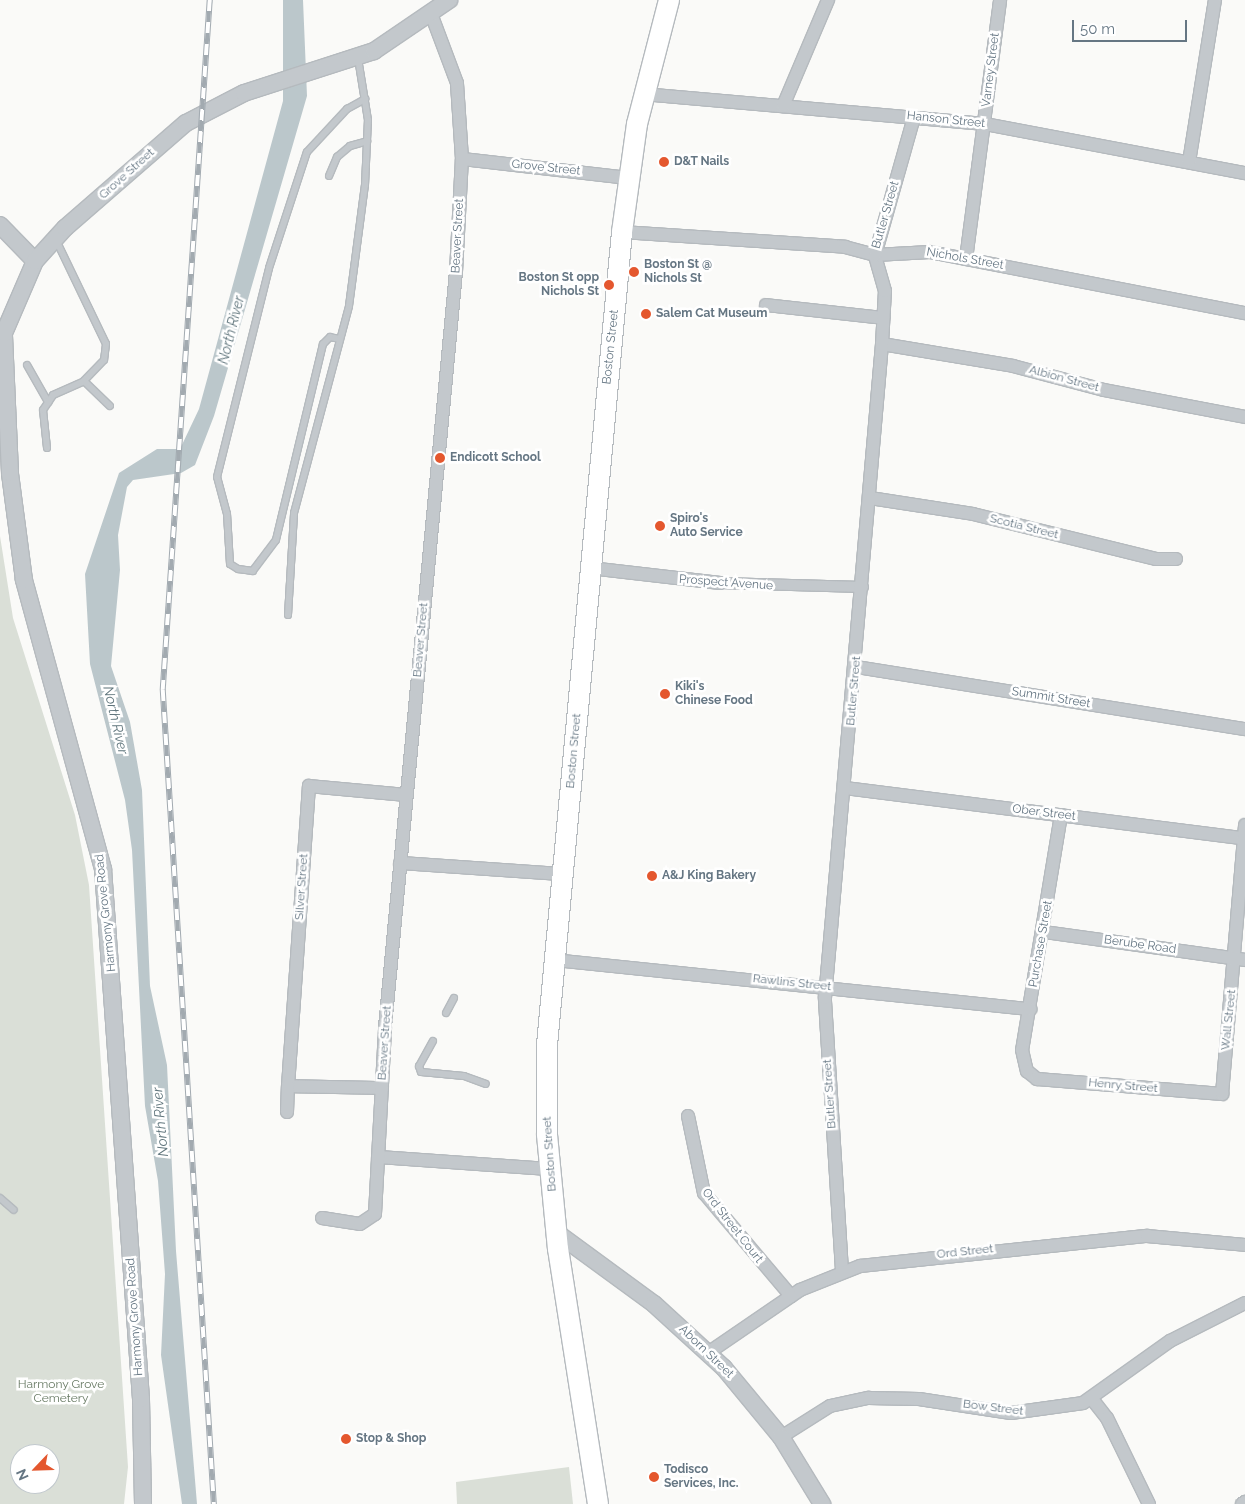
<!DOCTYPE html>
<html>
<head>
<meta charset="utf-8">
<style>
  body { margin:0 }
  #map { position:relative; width:1245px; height:1504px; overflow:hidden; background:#fafaf8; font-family:Raleway,sans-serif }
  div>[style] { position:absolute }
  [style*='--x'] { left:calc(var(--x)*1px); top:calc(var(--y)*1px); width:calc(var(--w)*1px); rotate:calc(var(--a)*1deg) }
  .green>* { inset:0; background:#dadfd7 }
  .water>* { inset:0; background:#bbc7cb }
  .roads { filter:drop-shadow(1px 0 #b5babe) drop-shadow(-1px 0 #b5babe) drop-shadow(0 1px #b5babe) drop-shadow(0 -1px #b5babe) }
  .service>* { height:6px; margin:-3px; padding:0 3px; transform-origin:3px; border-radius:3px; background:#c3c8cc }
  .pedestrian>* { height:10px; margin:-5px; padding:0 5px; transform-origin:5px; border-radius:5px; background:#c3c8cc }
  .minor>* { height:12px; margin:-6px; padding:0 6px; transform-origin:6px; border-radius:6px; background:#c3c8cc }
  .tertiary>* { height:16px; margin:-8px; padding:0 8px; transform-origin:8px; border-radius:8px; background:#c3c8cc }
  .primary>* { height:20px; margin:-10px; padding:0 10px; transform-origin:10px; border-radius:10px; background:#fff }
  .rail>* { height:5.5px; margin-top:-2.75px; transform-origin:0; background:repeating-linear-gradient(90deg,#fff 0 11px,#a2aab0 0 22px); box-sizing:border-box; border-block:1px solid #a2aab0 }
  .dots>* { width:14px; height:14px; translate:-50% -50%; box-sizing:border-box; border:2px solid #fff; border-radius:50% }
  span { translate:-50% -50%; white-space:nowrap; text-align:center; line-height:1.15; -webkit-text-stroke:5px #fff; paint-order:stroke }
  .street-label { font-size:12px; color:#657683 }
  .poi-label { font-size:12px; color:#657683; font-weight:700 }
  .left { translate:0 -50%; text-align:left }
  .right { translate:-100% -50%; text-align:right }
  .park-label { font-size:12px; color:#687a64 }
  .water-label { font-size:14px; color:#60757c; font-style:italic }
  .north { position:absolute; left:10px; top:1444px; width:50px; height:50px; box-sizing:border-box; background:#fff; border:1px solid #c1c8cd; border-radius:50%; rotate:246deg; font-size:14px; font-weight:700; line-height:20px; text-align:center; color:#657683 }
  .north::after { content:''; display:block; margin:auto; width:18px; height:22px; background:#e4572e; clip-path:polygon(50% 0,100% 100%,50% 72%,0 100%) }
  .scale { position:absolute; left:1072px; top:20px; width:115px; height:22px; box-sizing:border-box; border:2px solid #657683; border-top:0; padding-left:6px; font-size:15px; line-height:18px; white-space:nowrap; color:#657683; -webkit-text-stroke:4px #fff; paint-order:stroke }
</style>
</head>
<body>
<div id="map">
  <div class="green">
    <div style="clip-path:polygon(evenodd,0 536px,13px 618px,75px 815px,89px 885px,128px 1467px,124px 1504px,0 1504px,0 536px,20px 1454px,50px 1454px,50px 1484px,20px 1484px,20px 1454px)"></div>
    <div style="clip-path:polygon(569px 1467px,573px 1504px,457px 1504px,456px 1482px)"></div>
  </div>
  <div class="water">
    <div style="clip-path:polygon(283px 0,303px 0,307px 96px,214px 416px,195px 465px,181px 473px,133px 480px,127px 487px,118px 535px,120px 570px,111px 666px,130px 722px,142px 790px,150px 986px,167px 1065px,176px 1251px,197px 1504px,182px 1504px,161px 1355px,165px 1274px,158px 1181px,145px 1106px,132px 850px,125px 800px,90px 664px,85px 574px,119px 473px,157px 449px,180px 449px,199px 409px,283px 101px)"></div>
  </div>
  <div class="roads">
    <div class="service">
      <div style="--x:329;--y:176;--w:21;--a:-67"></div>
      <div style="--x:337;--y:157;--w:17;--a:-40"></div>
      <div style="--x:350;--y:146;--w:18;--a:-16"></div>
      <div style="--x:56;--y:240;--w:115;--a:64.3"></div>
      <div style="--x:106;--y:344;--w:16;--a:97"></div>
      <div style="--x:104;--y:360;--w:29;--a:134"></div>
      <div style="--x:340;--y:339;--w:10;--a:-169"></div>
      <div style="--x:330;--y:337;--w:10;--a:135"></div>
      <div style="--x:323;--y:344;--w:202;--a:103.5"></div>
      <div style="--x:276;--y:540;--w:39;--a:127"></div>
      <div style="--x:253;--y:571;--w:15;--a:-172"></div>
      <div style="--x:238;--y:569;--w:9;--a:-148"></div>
      <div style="--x:230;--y:564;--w:50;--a:-93.4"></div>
      <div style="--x:227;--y:514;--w:38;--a:-105"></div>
      <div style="--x:217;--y:477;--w:215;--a:-76"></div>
      <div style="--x:269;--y:268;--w:122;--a:-71.9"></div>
      <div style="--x:307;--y:152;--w:59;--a:-47.1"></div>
      <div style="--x:347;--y:109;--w:21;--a:-29"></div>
      <div style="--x:27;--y:365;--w:43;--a:60.4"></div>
      <div style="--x:47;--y:448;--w:38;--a:-96"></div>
      <div style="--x:43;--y:410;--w:18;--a:-56"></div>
      <div style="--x:53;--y:395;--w:34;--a:-24"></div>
      <div style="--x:84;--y:381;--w:36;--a:44"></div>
      <div style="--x:288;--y:615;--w:102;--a:-86.6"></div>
      <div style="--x:294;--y:513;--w:214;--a:-75.1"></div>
      <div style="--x:349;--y:306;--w:122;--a:-82.5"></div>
      <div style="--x:365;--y:185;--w:65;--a:-87.4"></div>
      <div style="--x:368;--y:120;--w:63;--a:-99.2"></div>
      <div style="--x:446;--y:1013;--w:17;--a:-62"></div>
      <div style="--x:433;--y:1041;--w:29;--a:119"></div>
      <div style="--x:419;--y:1066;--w:6;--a:72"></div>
      <div style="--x:421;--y:1072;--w:43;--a:5.3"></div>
      <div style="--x:464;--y:1076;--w:23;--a:20"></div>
      <div style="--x:0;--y:1198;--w:18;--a:41"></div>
    </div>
    <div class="pedestrian">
      <div style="--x:720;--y:583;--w:143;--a:1.6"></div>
    </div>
    <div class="minor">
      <div style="--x:643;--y:94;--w:343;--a:5"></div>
      <div style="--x:985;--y:124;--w:265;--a:10.7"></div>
      <div style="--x:783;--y:106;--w:115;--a:-67"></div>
      <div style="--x:462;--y:159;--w:168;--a:6.5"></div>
      <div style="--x:1189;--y:162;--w:164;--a:-80.9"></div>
      <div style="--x:622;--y:232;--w:224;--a:3.8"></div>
      <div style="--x:845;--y:247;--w:31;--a:15"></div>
      <div style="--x:875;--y:255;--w:55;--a:-3.1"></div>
      <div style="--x:930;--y:252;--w:321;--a:11"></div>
      <div style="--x:966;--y:259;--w:261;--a:-82.5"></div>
      <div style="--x:766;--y:305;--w:118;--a:6.3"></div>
      <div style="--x:882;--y:344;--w:133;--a:9.5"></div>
      <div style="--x:1013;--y:366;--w:94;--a:14.8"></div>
      <div style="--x:1104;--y:390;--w:144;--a:10.8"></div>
      <div style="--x:870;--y:498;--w:104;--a:8.8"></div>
      <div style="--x:973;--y:514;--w:188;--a:13.8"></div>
      <div style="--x:1156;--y:559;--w:20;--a:0"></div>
      <div style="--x:590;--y:568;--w:131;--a:6.6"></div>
      <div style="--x:857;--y:667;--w:393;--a:9.1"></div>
      <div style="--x:845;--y:788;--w:401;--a:7.2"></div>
      <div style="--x:1061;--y:815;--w:238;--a:99.4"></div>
      <div style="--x:1022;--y:1050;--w:22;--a:77"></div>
      <div style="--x:1027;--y:1071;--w:13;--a:39"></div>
      <div style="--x:1037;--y:1079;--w:186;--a:4.6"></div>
      <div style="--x:1222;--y:1094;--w:270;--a:-85.1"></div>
      <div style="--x:400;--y:863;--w:162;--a:3.9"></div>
      <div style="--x:1044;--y:932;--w:203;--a:7.9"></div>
      <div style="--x:554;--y:960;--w:479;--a:5.9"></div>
      <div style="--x:382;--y:1088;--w:94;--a:-178.8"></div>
      <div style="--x:288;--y:1086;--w:301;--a:-86"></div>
      <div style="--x:309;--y:786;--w:97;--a:5.3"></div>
      <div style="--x:287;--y:1112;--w:26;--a:-88"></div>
      <div style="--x:688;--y:1116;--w:79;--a:78.3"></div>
      <div style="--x:704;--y:1193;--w:135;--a:49.8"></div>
      <div style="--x:378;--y:1157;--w:172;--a:4"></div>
      <div style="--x:322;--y:1218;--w:38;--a:9"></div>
      <div style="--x:360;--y:1224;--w:18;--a:-34"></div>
      <div style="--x:375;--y:1214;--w:187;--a:-86.9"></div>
      <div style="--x:385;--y:1027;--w:758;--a:-84.63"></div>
      <div style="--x:456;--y:272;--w:113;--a:-87"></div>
      <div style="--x:462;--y:159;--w:76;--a:-93.8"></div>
      <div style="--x:457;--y:83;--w:74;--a:-110.6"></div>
      <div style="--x:842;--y:1271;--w:274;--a:-93.6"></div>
      <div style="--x:825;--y:998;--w:656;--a:-85.02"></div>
      <div style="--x:882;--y:344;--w:53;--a:-86.8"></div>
      <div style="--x:885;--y:291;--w:37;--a:-106"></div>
      <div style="--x:875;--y:255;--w:143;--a:-74.2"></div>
      <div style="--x:708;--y:1353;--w:112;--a:-34.4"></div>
      <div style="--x:800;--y:1290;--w:65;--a:-21.8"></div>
      <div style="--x:860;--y:1266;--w:289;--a:-6"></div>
      <div style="--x:1147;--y:1236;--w:98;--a:5.2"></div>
      <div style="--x:1092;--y:1399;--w:24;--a:52"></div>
      <div style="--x:1107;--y:1418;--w:96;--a:64"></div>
      <div style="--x:781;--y:1437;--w:58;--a:-32.3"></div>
      <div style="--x:830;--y:1406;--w:40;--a:-12"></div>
      <div style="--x:869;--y:1398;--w:50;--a:1.1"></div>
      <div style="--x:919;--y:1399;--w:93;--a:8.7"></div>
      <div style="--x:1011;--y:1413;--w:73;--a:-7.9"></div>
      <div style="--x:1083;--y:1403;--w:107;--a:-35.5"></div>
      <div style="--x:1170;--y:1341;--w:84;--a:-26.9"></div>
      <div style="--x:1242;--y:1504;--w:4;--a:-34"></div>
    </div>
    <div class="tertiary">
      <div style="--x:0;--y:225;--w:50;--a:45.8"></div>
      <div style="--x:557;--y:1233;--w:120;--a:36.2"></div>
      <div style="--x:654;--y:1304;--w:95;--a:42.4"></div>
      <div style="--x:724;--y:1368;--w:89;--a:50.4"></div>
      <div style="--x:781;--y:1437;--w:79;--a:58.5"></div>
      <div style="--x:143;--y:1504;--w:105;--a:-91.1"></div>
      <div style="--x:141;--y:1399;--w:531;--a:-94.1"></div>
      <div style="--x:103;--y:869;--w:300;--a:-105.3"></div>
      <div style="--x:24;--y:580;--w:108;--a:-97.5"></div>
      <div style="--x:10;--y:473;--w:140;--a:-92.5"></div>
      <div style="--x:4;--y:333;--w:78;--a:-66.7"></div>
      <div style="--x:35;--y:261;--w:45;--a:-47.7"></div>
      <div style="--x:65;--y:228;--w:160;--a:-41"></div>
      <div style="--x:186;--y:123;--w:65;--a:-27.3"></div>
      <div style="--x:244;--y:93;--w:137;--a:-17.9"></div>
      <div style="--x:374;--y:51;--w:91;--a:-34.2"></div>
    </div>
    <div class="primary">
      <div style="--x:598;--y:1504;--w:258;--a:-98.9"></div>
      <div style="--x:558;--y:1249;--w:116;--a:-95.5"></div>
      <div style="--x:547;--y:1134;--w:89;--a:-90"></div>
      <div style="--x:547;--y:1045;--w:816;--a:-84.73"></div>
      <div style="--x:622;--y:232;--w:109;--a:-82.1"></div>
      <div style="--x:637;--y:124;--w:128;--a:-75.5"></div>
    </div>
  </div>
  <div class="rail">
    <div style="--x:210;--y:0;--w:692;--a:93.9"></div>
    <div style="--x:163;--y:690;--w:816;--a:86.41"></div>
  </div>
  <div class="dots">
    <div style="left:664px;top:162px;background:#e4572e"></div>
    <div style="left:634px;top:272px;background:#e4572e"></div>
    <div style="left:609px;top:285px;background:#e4572e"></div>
    <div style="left:646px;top:314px;background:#e4572e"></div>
    <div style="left:440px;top:458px;background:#e4572e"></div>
    <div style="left:660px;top:526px;background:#e4572e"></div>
    <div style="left:665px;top:694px;background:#e4572e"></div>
    <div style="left:652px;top:876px;background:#e4572e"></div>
    <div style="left:346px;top:1439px;background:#e4572e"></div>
    <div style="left:654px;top:1477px;background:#e4572e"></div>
  </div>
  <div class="street-label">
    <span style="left:991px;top:70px;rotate:-83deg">Varney Street</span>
    <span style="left:946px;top:120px;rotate:6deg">Hanson Street</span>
    <span style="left:546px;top:168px;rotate:6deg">Grove Street</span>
    <span style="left:127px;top:174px;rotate:-42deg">Grove Street</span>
    <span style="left:886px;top:215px;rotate:-74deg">Butler Street</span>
    <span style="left:458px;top:236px;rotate:-87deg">Beaver Street</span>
    <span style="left:965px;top:259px;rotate:10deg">Nichols Street</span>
    <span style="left:611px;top:347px;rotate:-84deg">Boston Street</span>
    <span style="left:1064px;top:379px;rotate:15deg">Albion Street</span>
    <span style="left:1024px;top:527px;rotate:14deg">Scotia Street</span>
    <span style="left:726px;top:583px;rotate:4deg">Prospect Avenue</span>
    <span style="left:421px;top:640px;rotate:-85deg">Beaver Street</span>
    <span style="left:854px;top:691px;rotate:-85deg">Butler Street</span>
    <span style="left:1051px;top:698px;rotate:9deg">Summit Street</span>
    <span style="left:574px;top:751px;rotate:-85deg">Boston Street</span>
    <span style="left:1044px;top:813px;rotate:7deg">Ober Street</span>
    <span style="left:302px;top:887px;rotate:-86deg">Silver Street</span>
    <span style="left:106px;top:913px;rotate:-96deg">Harmony Grove Road</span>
    <span style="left:1041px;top:944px;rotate:-80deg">Purchase Street</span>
    <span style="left:1140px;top:945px;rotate:8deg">Berube Road</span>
    <span style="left:792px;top:983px;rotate:6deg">Rawlins Street</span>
    <span style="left:1229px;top:1020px;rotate:-84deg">Wall Street</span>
    <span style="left:385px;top:1043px;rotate:-86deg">Beaver Street</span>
    <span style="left:1123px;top:1086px;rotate:5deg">Henry Street</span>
    <span style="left:830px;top:1094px;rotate:-94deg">Butler Street</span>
    <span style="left:550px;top:1154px;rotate:-94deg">Boston Street</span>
    <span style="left:732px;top:1226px;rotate:52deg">Ord Street Court</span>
    <span style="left:965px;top:1252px;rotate:-6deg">Ord Street</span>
    <span style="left:135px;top:1317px;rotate:-94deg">Harmony Grove Road</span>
    <span style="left:706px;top:1352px;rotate:44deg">Aborn Street</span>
    <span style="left:993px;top:1408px;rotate:7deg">Bow Street</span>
  </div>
  <div class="poi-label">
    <span class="left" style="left:674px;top:162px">D&amp;T Nails</span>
    <span class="left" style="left:644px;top:272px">Boston St @<br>Nichols St</span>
    <span class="right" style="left:599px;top:285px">Boston St opp<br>Nichols St</span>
    <span class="left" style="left:656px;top:314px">Salem Cat Museum</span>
    <span class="left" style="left:450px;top:458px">Endicott School</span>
    <span class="left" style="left:670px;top:526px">Spiro's<br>Auto Service</span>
    <span class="left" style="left:675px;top:694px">Kiki's<br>Chinese Food</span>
    <span class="left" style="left:662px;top:876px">A&amp;J King Bakery</span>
    <span class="left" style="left:356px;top:1439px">Stop &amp; Shop</span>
    <span class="left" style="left:664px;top:1477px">Todisco<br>Services, Inc.</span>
  </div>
  <div class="park-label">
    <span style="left:61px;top:1392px">Harmony Grove<br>Cemetery</span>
  </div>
  <div class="water-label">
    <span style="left:231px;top:330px;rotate:-76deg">North River</span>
    <span style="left:116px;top:720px;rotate:77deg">North River</span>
    <span style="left:160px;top:1122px;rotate:-95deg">North River</span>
  </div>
  <div class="north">N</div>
  <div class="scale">50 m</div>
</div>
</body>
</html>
